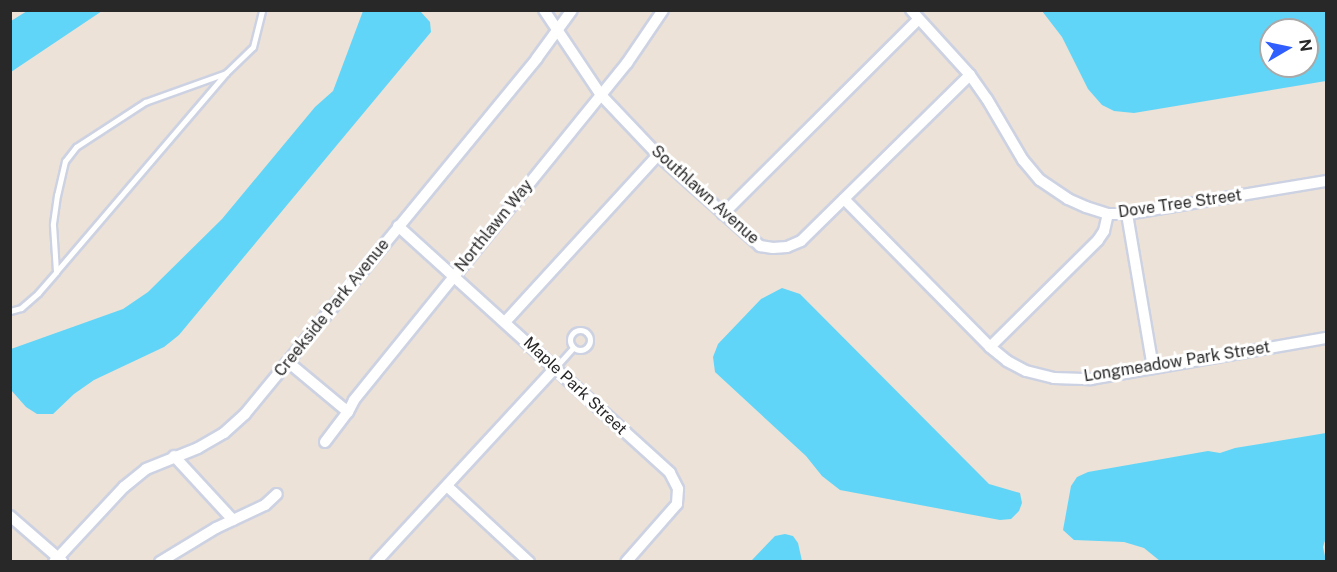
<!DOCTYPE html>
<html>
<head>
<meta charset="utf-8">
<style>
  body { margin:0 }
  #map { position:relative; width:1337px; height:572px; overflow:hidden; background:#ece2d8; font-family:"Public Sans",sans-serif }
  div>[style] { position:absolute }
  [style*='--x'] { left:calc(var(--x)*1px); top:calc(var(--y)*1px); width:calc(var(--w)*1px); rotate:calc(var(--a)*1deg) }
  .water>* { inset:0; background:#61d5f7 }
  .roads { filter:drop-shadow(2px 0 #cdd2e2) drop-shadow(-2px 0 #cdd2e2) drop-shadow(0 2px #cdd2e2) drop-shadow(0 -2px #cdd2e2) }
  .service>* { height:5px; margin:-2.5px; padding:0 2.5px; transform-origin:2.5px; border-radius:2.5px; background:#fff }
  .service>.ring { margin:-2.5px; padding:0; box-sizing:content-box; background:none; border:5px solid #fff; border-radius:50% }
  .minor>* { height:10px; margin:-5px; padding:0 5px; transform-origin:5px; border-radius:5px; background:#fff }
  span { translate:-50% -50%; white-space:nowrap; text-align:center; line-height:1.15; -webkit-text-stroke:6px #fff; paint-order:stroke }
  .street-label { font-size:16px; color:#282828 }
  .frame { position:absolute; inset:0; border:12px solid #282828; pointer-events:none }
  .north { position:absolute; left:1259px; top:18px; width:60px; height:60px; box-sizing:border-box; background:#fff; border:2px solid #a9a9a9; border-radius:50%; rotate:81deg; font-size:16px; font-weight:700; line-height:24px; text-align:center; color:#282828 }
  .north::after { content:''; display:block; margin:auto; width:21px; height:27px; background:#315fff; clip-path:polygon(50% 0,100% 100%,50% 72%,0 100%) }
</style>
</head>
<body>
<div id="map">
  <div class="water">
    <div style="clip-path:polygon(27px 11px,27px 10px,102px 11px,11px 72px,11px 21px)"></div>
    <div style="clip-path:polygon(363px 11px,420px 11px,430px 22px,431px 32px,179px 335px,164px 347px,94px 380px,74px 394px,53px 414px,37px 414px,26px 407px,11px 390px,11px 349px,123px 309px,148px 292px,222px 219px,315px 107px,333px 91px)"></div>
    <div style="clip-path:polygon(evenodd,1042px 11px,1326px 11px,1326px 81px,1134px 113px,1114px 111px,1102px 105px,1088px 89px,1062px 37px,1042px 11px,1271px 30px,1307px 30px,1307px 66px,1271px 66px,1271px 30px)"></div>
    <div style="clip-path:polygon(782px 288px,800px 294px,989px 484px,1020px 493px,1022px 503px,1019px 511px,1011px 519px,1000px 520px,840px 490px,822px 476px,806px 456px,715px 372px,713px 357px,718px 344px,761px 299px)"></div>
    <div style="clip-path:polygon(1326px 433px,1326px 537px,1323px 547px,1326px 561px,1160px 561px,1144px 548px,1124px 542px,1074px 540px,1063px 530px,1071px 486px,1077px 477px,1088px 472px,1208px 451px,1220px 453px,1235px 448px)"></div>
    <div style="clip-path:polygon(785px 534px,793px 536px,798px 543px,802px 561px,751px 561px,775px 536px)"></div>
  </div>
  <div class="roads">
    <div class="service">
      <div style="--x:226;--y:73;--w:37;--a:-44"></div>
      <div style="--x:253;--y:47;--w:38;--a:-76"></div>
      <div style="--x:10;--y:311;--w:11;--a:-15"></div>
      <div style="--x:21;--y:308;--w:23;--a:-41"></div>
      <div style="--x:38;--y:293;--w:28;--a:-49"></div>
      <div style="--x:56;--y:272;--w:262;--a:-49.5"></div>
      <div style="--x:226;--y:73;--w:86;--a:160.3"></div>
      <div style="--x:145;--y:102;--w:82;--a:146.9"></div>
      <div style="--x:76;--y:147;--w:18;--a:128"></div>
      <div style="--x:65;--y:161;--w:35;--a:103"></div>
      <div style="--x:57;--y:195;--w:30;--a:98"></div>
      <div style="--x:53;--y:225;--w:47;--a:86.3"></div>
      <div class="ring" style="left:570px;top:330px;width:15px;height:15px"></div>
      <div style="--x:554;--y:369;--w:28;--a:-48"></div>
    </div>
    <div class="minor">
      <div style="--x:544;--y:10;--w:102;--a:56.2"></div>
      <div style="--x:601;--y:95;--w:83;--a:46.5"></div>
      <div style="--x:658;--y:155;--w:137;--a:41.7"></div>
      <div style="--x:760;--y:246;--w:13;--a:9"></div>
      <div style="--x:773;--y:248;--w:14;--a:-4"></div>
      <div style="--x:787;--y:247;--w:15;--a:-23"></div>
      <div style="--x:801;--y:241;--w:237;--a:-44.5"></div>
      <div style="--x:911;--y:10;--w:88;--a:47.8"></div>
      <div style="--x:970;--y:75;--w:29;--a:55"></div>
      <div style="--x:987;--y:99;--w:71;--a:59.5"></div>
      <div style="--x:1023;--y:160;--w:26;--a:50"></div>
      <div style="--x:1040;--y:180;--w:34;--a:34"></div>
      <div style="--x:1068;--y:199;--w:20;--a:24"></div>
      <div style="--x:1086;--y:207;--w:23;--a:18"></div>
      <div style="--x:1108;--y:214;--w:19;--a:0"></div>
      <div style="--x:1127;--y:214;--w:202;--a:-9.4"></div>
      <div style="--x:844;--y:199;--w:208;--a:45.4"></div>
      <div style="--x:990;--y:347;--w:22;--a:39"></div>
      <div style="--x:1007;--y:361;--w:21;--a:28"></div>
      <div style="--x:1026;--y:371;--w:29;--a:14"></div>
      <div style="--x:1054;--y:378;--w:37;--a:2"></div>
      <div style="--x:1091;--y:379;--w:239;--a:-9.9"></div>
      <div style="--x:723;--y:214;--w:276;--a:-44.9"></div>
      <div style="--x:1127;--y:214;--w:156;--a:80.4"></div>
      <div style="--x:398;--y:226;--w:367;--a:42.2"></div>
      <div style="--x:670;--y:473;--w:18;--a:63"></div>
      <div style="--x:678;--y:489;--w:15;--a:94"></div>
      <div style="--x:677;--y:504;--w:77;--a:131.3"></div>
      <div style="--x:505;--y:322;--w:226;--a:-47.5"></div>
      <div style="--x:990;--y:347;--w:152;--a:-44.7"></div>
      <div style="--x:1098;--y:240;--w:11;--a:-56"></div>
      <div style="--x:1104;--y:231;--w:17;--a:-77"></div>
      <div style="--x:288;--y:362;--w:78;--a:39.8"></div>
      <div style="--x:325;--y:442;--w:38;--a:-53"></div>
      <div style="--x:348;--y:412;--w:13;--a:-63"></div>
      <div style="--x:354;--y:400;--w:434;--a:-51"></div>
      <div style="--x:627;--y:63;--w:64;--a:-55.8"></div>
      <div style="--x:174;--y:456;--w:87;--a:47.3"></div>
      <div style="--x:447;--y:486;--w:112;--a:42.8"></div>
      <div style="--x:10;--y:516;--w:69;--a:40.9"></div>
      <div style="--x:54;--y:562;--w:103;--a:-47"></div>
      <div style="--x:124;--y:487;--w:28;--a:-39"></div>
      <div style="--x:146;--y:469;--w:56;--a:-22"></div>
      <div style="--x:198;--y:448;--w:30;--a:-30"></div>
      <div style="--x:224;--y:433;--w:28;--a:-42"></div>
      <div style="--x:245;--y:414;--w:460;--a:-50.6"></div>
      <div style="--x:537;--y:58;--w:59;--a:-53.9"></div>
      <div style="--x:160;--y:562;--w:66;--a:-31.3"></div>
      <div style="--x:216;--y:528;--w:54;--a:-25.1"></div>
      <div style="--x:265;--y:505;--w:16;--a:-43"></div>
      <div style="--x:376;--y:562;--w:263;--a:-47.3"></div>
    </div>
  </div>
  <div class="street-label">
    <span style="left:705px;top:195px;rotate:42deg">Southlawn Avenue</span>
    <span style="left:1180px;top:204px;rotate:-8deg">Dove Tree Street</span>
    <span style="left:494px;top:226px;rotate:-51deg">Northlawn Way</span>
    <span style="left:332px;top:308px;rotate:-51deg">Creekside Park Avenue</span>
    <span style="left:1177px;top:362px;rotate:-9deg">Longmeadow Park Street</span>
    <span style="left:575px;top:386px;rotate:43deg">Maple Park Street</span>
  </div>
  <div class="frame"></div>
  <div class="north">N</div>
</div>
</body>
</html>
